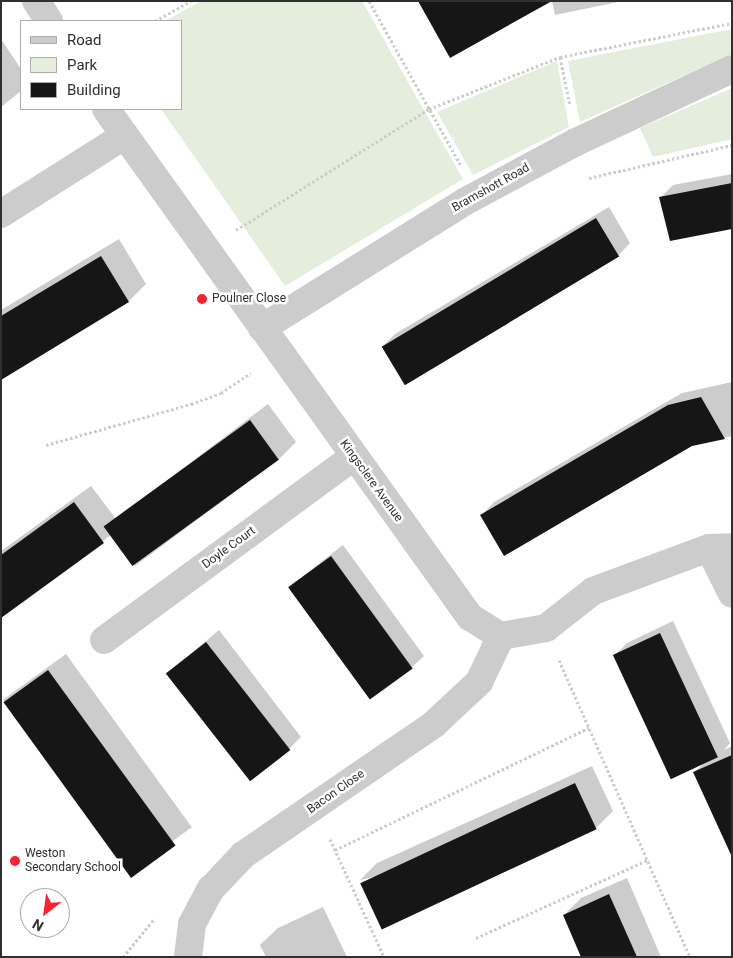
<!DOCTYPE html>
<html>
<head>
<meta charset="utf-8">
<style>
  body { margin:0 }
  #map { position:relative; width:733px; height:958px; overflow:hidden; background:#fff; font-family:Roboto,sans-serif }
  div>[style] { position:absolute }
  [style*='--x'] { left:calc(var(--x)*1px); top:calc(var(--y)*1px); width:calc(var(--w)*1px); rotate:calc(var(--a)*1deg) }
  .green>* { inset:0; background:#e5eddc }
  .shadow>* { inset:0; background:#0003; transform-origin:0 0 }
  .building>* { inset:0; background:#161616; transform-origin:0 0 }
  .path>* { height:3px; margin-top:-1.5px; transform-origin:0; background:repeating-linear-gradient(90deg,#ccc 0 2.5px,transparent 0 5px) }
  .minor>* { height:28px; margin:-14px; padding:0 14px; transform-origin:14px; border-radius:14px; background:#ccc }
  .dots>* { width:14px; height:14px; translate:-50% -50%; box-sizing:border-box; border:2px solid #fff; border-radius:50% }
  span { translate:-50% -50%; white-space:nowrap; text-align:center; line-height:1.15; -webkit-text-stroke:5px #fff; paint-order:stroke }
  .street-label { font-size:12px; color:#2f2f2f }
  .poi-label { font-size:12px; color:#2f2f2f }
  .left { translate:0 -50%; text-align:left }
  .frame { position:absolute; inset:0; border:2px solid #2f2f2f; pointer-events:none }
  .legend { position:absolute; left:20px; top:20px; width:162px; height:90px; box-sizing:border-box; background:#fff; border:1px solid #acacac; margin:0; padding:6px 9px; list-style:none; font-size:15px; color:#2f2f2f }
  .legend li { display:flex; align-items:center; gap:10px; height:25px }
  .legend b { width:25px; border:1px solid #acacac }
  .north { position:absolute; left:20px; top:888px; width:50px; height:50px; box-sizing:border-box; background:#fff; border:1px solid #acacac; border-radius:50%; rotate:210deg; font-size:14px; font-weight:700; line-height:20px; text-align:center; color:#2f2f2f }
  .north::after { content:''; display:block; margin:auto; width:18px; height:22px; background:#f42331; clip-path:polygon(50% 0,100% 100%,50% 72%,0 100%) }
</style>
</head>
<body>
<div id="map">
  <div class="green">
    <div style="clip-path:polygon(201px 1px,362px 1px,463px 179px,285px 286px,161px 109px,181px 109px,181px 21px,165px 21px)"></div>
    <div style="clip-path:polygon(732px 29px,732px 54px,580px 122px,568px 61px)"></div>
    <div style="clip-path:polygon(557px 61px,569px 127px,473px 175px,437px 112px)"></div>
    <div style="clip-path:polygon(732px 88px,732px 139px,653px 157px,640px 128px)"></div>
  </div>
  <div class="shadow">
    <div style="clip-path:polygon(552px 1px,623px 1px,555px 15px)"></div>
    <div style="clip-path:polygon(1px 39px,21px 69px,21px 91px,1px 107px)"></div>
    <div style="clip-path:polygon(732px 174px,732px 228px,661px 197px,673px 185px)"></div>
    <div style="clip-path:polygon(609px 207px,630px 243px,618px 256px,383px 346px,395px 334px)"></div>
    <div style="clip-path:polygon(119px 239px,146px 284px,129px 301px,1px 378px,1px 310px)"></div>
    <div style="clip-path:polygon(732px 382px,732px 436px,691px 445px,482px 515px,494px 502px,682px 393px)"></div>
    <div style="clip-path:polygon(268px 404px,296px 442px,279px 459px,135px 566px,111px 535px,1px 616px,1px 551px,91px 486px,116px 519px)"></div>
    <div style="clip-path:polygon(343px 545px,424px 656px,411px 668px,289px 587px)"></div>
    <div style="clip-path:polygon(673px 621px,730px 743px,724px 750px,732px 746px,732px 854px,695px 772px,705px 762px,615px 655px,627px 643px)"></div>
    <div style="clip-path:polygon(219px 630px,301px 737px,289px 749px,168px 673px)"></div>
    <div style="left:66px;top:654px;width:214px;height:78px;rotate:54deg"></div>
    <div style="clip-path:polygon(592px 766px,613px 811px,596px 828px,360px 880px,377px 863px)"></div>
    <div style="clip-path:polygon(627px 878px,661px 957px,583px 957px,564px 915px,581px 898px)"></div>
    <div style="clip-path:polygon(323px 907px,347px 957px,266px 957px,260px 945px,278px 928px)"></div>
  </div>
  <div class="building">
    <div style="clip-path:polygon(418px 1px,552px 1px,450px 58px)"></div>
    <div style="clip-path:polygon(732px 183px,732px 229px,670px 241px,659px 197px)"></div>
    <div style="left:596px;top:218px;width:45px;height:250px;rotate:59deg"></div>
    <div style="clip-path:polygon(101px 256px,129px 302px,1px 380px,1px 316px)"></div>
    <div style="clip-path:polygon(701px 397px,725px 439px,692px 446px,504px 556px,480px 515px,668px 405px)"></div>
    <div style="left:250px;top:420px;width:49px;height:181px;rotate:54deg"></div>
    <div style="clip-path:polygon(74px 502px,104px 543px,1px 618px,1px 555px)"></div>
    <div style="left:331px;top:556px;width:139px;height:53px;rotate:54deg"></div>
    <div style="left:660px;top:633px;width:137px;height:52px;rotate:65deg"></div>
    <div style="left:206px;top:642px;width:137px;height:51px;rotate:52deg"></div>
    <div style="left:48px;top:670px;width:217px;height:55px;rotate:54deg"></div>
    <div style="clip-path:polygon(732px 755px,732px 857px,693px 772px)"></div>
    <div style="left:575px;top:783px;width:51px;height:237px;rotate:65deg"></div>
    <div style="clip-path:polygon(609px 894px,637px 957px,581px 957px,563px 915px)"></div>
  </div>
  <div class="path">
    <div style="--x:369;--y:1;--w:187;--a:60.8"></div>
    <div style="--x:155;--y:21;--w:41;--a:-29.1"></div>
    <div style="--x:560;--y:57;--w:50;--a:78.5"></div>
    <div style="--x:589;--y:178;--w:147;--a:-13"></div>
    <div style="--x:236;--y:230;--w:228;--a:-32.1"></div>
    <div style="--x:429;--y:109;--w:141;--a:-21.7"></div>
    <div style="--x:560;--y:57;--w:175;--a:-11.2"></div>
    <div style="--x:46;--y:445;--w:151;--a:-15.8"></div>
    <div style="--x:191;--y:404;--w:32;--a:-20"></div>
    <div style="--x:221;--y:393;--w:36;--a:-34"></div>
    <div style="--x:559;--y:660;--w:325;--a:66.2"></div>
    <div style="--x:330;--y:839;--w:130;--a:65.4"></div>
    <div style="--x:335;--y:850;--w:282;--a:-25.7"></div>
    <div style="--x:476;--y:938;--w:188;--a:-24.5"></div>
    <div style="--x:123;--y:957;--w:50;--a:-50.6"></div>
  </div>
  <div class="minor">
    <div style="--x:36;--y:1;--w:24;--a:57"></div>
    <div style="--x:106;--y:109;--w:625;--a:54.38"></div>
    <div style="--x:470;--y:617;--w:36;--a:32"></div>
    <div style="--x:501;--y:636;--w:46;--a:-10.1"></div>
    <div style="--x:546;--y:628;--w:60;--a:-38.2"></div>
    <div style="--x:593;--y:591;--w:124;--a:-20.3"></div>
    <div style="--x:709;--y:548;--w:23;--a:-2"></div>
    <div style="--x:1;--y:214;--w:146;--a:-32.4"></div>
    <div style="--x:262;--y:328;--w:240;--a:-31.9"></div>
    <div style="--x:466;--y:201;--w:123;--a:-28.2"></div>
    <div style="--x:574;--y:143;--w:174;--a:-25.1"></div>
    <div style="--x:709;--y:548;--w:51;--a:63.4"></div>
    <div style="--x:104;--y:640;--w:309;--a:-36.3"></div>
    <div style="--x:188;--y:957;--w:33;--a:-83"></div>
    <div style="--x:192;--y:924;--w:40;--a:-62"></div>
    <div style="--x:211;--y:889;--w:47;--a:-46.7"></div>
    <div style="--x:243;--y:855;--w:232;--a:-34.4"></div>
    <div style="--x:434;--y:724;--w:62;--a:-43"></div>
    <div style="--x:479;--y:682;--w:51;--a:-64.4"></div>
  </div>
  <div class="dots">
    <div style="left:202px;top:299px;background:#f42331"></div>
    <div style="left:15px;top:861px;background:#f42331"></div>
  </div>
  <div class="street-label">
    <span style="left:491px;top:188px;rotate:-29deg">Bramshott Road</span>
    <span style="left:371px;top:481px;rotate:54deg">Kingsclere Avenue</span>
    <span style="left:229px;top:548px;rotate:-36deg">Doyle Court</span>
    <span style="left:336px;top:792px;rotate:-35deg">Bacon Close</span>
  </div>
  <div class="poi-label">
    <span class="left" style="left:212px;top:299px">Poulner Close</span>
    <span class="left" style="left:25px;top:861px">Weston<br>Secondary School</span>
  </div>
  <div class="frame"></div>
  <ul class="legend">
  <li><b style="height:6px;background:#ccc"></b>Road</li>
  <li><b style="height:14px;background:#e5eddc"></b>Park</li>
  <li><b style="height:14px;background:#161616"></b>Building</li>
  </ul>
  <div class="north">N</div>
</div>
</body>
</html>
